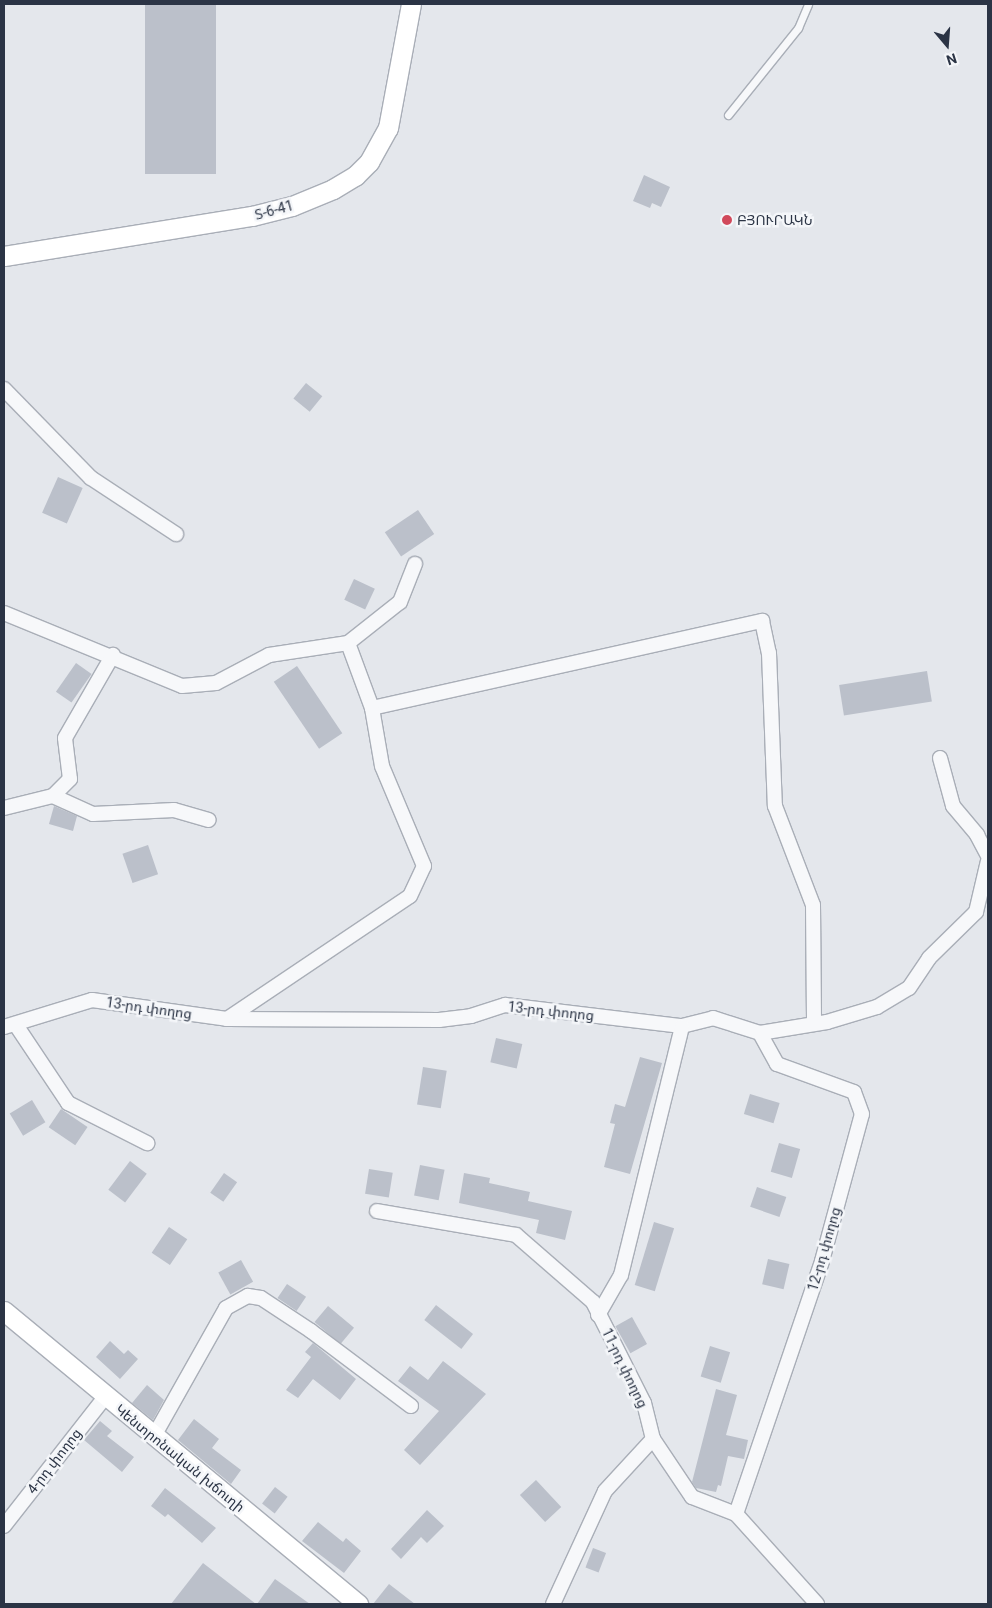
<!DOCTYPE html>
<html>
<head>
<meta charset="utf-8">
<style>
  body { margin:0 }
  #map { position:relative; width:992px; height:1608px; overflow:hidden; background:#e4e7ec; font-family:Roboto,"Noto Sans Armenian",sans-serif }
  div>[style] { position:absolute }
  [style*='--x'] { left:calc(var(--x)*1px); top:calc(var(--y)*1px); width:calc(var(--w)*1px); rotate:calc(var(--a)*1deg) }
  .building>* { inset:0; background:#bbc0ca; transform-origin:0 0 }
  .roads { filter:drop-shadow(1px 0 #a9aeb7) drop-shadow(-1px 0 #a9aeb7) drop-shadow(0 1px #a9aeb7) drop-shadow(0 -1px #a9aeb7) }
  .lane>* { height:7px; margin:-3.5px; padding:0 3.5px; transform-origin:3.5px; border-radius:3.5px; background:#f7f8fa }
  .street>* { height:14px; margin:-7px; padding:0 7px; transform-origin:7px; border-radius:7px; background:#f7f8fa }
  .secondary>* { height:19px; margin:-9.5px; padding:0 9.5px; transform-origin:9.5px; border-radius:9.5px; background:#fff }
  .dots>* { width:14px; height:14px; translate:-50% -50%; box-sizing:border-box; border:2px solid #f4f6f9; border-radius:50% }
  span { translate:-50% -50%; white-space:nowrap; text-align:center; line-height:1.15; -webkit-text-stroke:5px #f4f6f9; paint-order:stroke }
  .street-label { font-size:14px; color:#2b3445 }
  .poi-label { font-size:14px; color:#2b3445 }
  .left { translate:0 -50%; text-align:left }
  .frame { position:absolute; inset:0; border:5px solid #2b3445; pointer-events:none }
  .north { position:absolute; left:922px; top:20px; width:50px; height:50px; -webkit-text-stroke:4px #f4f6f9; paint-order:stroke; rotate:162deg; font-size:14px; font-weight:700; line-height:20px; text-align:center; color:#2b3445 }
  .north::after { content:''; display:block; margin:auto; width:18px; height:22px; background:#2b3445; clip-path:polygon(50% 0,100% 100%,50% 72%,0 100%) }
</style>
</head>
<body>
<div id="map">
  <div class="building">
    <div style="left:145px;top:4px;width:71px;height:170px"></div>
    <div style="clip-path:polygon(644px 175px,670px 187px,661px 207px,652px 203px,650px 208px,633px 201px)"></div>
    <div style="left:306px;top:383px;width:21px;height:20px;rotate:39deg"></div>
    <div style="left:58px;top:477px;width:27px;height:39px;rotate:24deg"></div>
    <div style="left:418px;top:510px;width:29px;height:40px;rotate:56deg"></div>
    <div style="left:354px;top:579px;width:23px;height:23px;rotate:25deg"></div>
    <div style="left:76px;top:663px;width:19px;height:35px;rotate:35deg"></div>
    <div style="left:297px;top:666px;width:81px;height:28px;rotate:56deg"></div>
    <div style="left:927px;top:671px;width:31px;height:89px;rotate:81deg"></div>
    <div style="clip-path:polygon(54px 806px,77px 816px,73px 831px,49px 824px)"></div>
    <div style="left:148px;top:845px;width:31px;height:27px;rotate:71deg"></div>
    <div style="left:496px;top:1038px;width:27px;height:25px;rotate:13deg"></div>
    <div style="clip-path:polygon(640px 1057px,662px 1063px,630px 1174px,604px 1167px,615px 1124px,610px 1123px,615px 1104px,625px 1107px)"></div>
    <div style="left:423px;top:1067px;width:24px;height:38px;rotate:9deg"></div>
    <div style="left:750px;top:1094px;width:31px;height:21px;rotate:17deg"></div>
    <div style="left:32px;top:1100px;width:26px;height:26px;rotate:59deg"></div>
    <div style="left:61px;top:1109px;width:32px;height:22px;rotate:34deg"></div>
    <div style="left:779px;top:1143px;width:22px;height:30px;rotate:16deg"></div>
    <div style="left:130px;top:1161px;width:21px;height:36px;rotate:37deg"></div>
    <div style="left:420px;top:1165px;width:25px;height:31px;rotate:11deg"></div>
    <div style="left:369px;top:1169px;width:24px;height:25px;rotate:9deg"></div>
    <div style="left:224px;top:1173px;width:16px;height:24px;rotate:35deg"></div>
    <div style="clip-path:polygon(464px 1173px,490px 1178px,489px 1183px,530px 1192px,528px 1201px,572px 1211px,565px 1240px,536px 1233px,539px 1220px,459px 1203px)"></div>
    <div style="left:757px;top:1187px;width:31px;height:21px;rotate:19deg"></div>
    <div style="left:654px;top:1222px;width:21px;height:66px;rotate:17deg"></div>
    <div style="left:169px;top:1227px;width:22px;height:31px;rotate:34deg"></div>
    <div style="left:768px;top:1259px;width:22px;height:26px;rotate:13deg"></div>
    <div style="left:241px;top:1260px;width:25px;height:26px;rotate:61deg"></div>
    <div style="left:287px;top:1284px;width:23px;height:17px;rotate:34deg"></div>
    <div style="left:436px;top:1305px;width:47px;height:19px;rotate:38deg"></div>
    <div style="left:328px;top:1306px;width:34px;height:21px;rotate:40deg"></div>
    <div style="left:632px;top:1317px;width:31px;height:19px;rotate:61deg"></div>
    <div style="clip-path:polygon(110px 1341px,124px 1354px,128px 1350px,138px 1359px,120px 1379px,96px 1357px)"></div>
    <div style="clip-path:polygon(313px 1343px,356px 1379px,340px 1400px,313px 1379px,298px 1398px,286px 1390px,311px 1357px,305px 1352px)"></div>
    <div style="left:710px;top:1346px;width:21px;height:32px;rotate:17deg"></div>
    <div style="clip-path:polygon(443px 1361px,486px 1394px,420px 1465px,404px 1450px,439px 1411px,398px 1381px,410px 1366px,428px 1380px)"></div>
    <div style="clip-path:polygon(147px 1385px,164px 1400px,153px 1420px,132px 1403px)"></div>
    <div style="clip-path:polygon(716px 1389px,737px 1395px,726px 1435px,748px 1440px,744px 1459px,728px 1456px,721px 1486px,718px 1485px,716px 1492px,696px 1488px,692px 1482px)"></div>
    <div style="clip-path:polygon(194px 1419px,219px 1439px,212px 1448px,241px 1470px,231px 1484px,178px 1440px)"></div>
    <div style="clip-path:polygon(100px 1421px,112px 1431px,107px 1436px,134px 1457px,122px 1472px,84px 1440px)"></div>
    <div style="left:536px;top:1480px;width:37px;height:22px;rotate:47deg"></div>
    <div style="left:275px;top:1487px;width:16px;height:21px;rotate:38deg"></div>
    <div style="clip-path:polygon(165px 1488px,216px 1528px,202px 1543px,168px 1514px,165px 1517px,151px 1506px)"></div>
    <div style="clip-path:polygon(427px 1510px,444px 1526px,427px 1543px,421px 1537px,401px 1559px,391px 1549px)"></div>
    <div style="clip-path:polygon(318px 1522px,343px 1542px,346px 1538px,361px 1551px,344px 1573px,302px 1541px)"></div>
    <div style="left:593px;top:1548px;width:14px;height:21px;rotate:21deg"></div>
    <div style="clip-path:polygon(203px 1563px,256px 1604px,171px 1604px)"></div>
    <div style="clip-path:polygon(275px 1579px,310px 1604px,257px 1604px)"></div>
    <div style="clip-path:polygon(389px 1584px,415px 1604px,373px 1604px)"></div>
  </div>
  <div class="roads">
    <div class="lane">
      <div style="--x:728;--y:115;--w:112;--a:-51.2"></div>
      <div style="--x:798;--y:28;--w:26;--a:-67"></div>
    </div>
    <div class="street">
      <div style="--x:4;--y:389;--w:124;--a:45.7"></div>
      <div style="--x:91;--y:478;--w:102;--a:33.4"></div>
      <div style="--x:4;--y:613;--w:192;--a:22.3"></div>
      <div style="--x:182;--y:686;--w:34;--a:-5"></div>
      <div style="--x:216;--y:683;--w:60;--a:-27.8"></div>
      <div style="--x:269;--y:655;--w:80;--a:-8.6"></div>
      <div style="--x:348;--y:643;--w:66;--a:-38.3"></div>
      <div style="--x:400;--y:602;--w:41;--a:-68.5"></div>
      <div style="--x:372;--y:708;--w:400;--a:-12.6"></div>
      <div style="--x:762;--y:621;--w:33;--a:78"></div>
      <div style="--x:769;--y:653;--w:153;--a:87.8"></div>
      <div style="--x:775;--y:806;--w:106;--a:69"></div>
      <div style="--x:813;--y:905;--w:117;--a:89.5"></div>
      <div style="--x:940;--y:758;--w:50;--a:74.8"></div>
      <div style="--x:953;--y:806;--w:38;--a:50"></div>
      <div style="--x:977;--y:835;--w:24;--a:62"></div>
      <div style="--x:53;--y:796;--w:24;--a:-45"></div>
      <div style="--x:70;--y:779;--w:41;--a:-97"></div>
      <div style="--x:65;--y:738;--w:96;--a:-60"></div>
      <div style="--x:4;--y:808;--w:50;--a:-13.8"></div>
      <div style="--x:53;--y:796;--w:44;--a:24.2"></div>
      <div style="--x:93;--y:814;--w:81;--a:-2.8"></div>
      <div style="--x:174;--y:810;--w:36;--a:16"></div>
      <div style="--x:227;--y:1019;--w:220;--a:-33.9"></div>
      <div style="--x:410;--y:896;--w:33;--a:-65"></div>
      <div style="--x:424;--y:866;--w:108;--a:-112.8"></div>
      <div style="--x:382;--y:766;--w:59;--a:-99.8"></div>
      <div style="--x:372;--y:708;--w:69;--a:-110.3"></div>
      <div style="--x:16;--y:1025;--w:94;--a:56.3"></div>
      <div style="--x:68;--y:1103;--w:89;--a:26.9"></div>
      <div style="--x:4;--y:1027;--w:92;--a:-17.1"></div>
      <div style="--x:92;--y:1000;--w:136;--a:8"></div>
      <div style="--x:227;--y:1019;--w:212;--a:0.3"></div>
      <div style="--x:439;--y:1020;--w:32;--a:-7"></div>
      <div style="--x:471;--y:1016;--w:36;--a:-18"></div>
      <div style="--x:505;--y:1005;--w:178;--a:6.8"></div>
      <div style="--x:682;--y:1026;--w:32;--a:-14"></div>
      <div style="--x:713;--y:1018;--w:49;--a:17.7"></div>
      <div style="--x:760;--y:1033;--w:68;--a:-9.3"></div>
      <div style="--x:827;--y:1022;--w:52;--a:-16.7"></div>
      <div style="--x:877;--y:1007;--w:37;--a:-31"></div>
      <div style="--x:909;--y:988;--w:36;--a:-56"></div>
      <div style="--x:929;--y:958;--w:66;--a:-44.4"></div>
      <div style="--x:976;--y:912;--w:52;--a:-76.8"></div>
      <div style="--x:377;--y:1211;--w:141;--a:9.8"></div>
      <div style="--x:516;--y:1235;--w:102;--a:41"></div>
      <div style="--x:593;--y:1302;--w:113;--a:63.2"></div>
      <div style="--x:644;--y:1403;--w:37;--a:76"></div>
      <div style="--x:653;--y:1439;--w:70;--a:56.1"></div>
      <div style="--x:692;--y:1497;--w:47;--a:21.1"></div>
      <div style="--x:736;--y:1514;--w:121;--a:48"></div>
      <div style="--x:598;--y:1315;--w:46;--a:-60.1"></div>
      <div style="--x:621;--y:1275;--w:256;--a:-76.2"></div>
      <div style="--x:154;--y:1436;--w:147;--a:-60.6"></div>
      <div style="--x:226;--y:1308;--w:25;--a:-29"></div>
      <div style="--x:248;--y:1296;--w:13;--a:9"></div>
      <div style="--x:261;--y:1298;--w:60;--a:33.4"></div>
      <div style="--x:311;--y:1331;--w:125;--a:36.9"></div>
      <div style="--x:736;--y:1514;--w:267;--a:-71.2"></div>
      <div style="--x:822;--y:1261;--w:152;--a:-74.8"></div>
      <div style="--x:862;--y:1114;--w:23;--a:-110"></div>
      <div style="--x:854;--y:1092;--w:82;--a:-160"></div>
      <div style="--x:777;--y:1064;--w:35;--a:-119"></div>
      <div style="--x:4;--y:1526;--w:164;--a:-51.9"></div>
      <div style="--x:553;--y:1604;--w:124;--a:-65.3"></div>
      <div style="--x:605;--y:1491;--w:71;--a:-47.3"></div>
    </div>
    <div class="secondary">
      <div style="--x:4;--y:256;--w:251;--a:-9.2"></div>
      <div style="--x:252;--y:216;--w:41;--a:-14"></div>
      <div style="--x:292;--y:206;--w:44;--a:-22.5"></div>
      <div style="--x:333;--y:189;--w:26;--a:-31"></div>
      <div style="--x:355;--y:176;--w:20;--a:-45"></div>
      <div style="--x:369;--y:162;--w:39;--a:-61"></div>
      <div style="--x:388;--y:128;--w:126;--a:-79.5"></div>
      <div style="--x:4;--y:1311;--w:460;--a:39.6"></div>
    </div>
  </div>
  <div class="dots">
    <div style="left:727px;top:220px;background:#d1495b"></div>
  </div>
  <div class="street-label">
    <span style="left:274px;top:210px;rotate:-15deg">Տ-6-41</span>
    <span style="left:149px;top:1008px;rotate:8deg">13-րդ փողոց</span>
    <span style="left:551px;top:1011px;rotate:6deg">13-րդ փողոց</span>
    <span style="left:824px;top:1249px;rotate:-74deg">12-րդ փողոց</span>
    <span style="left:625px;top:1368px;rotate:64deg">11-րդ փողոց</span>
    <span style="left:180px;top:1458px;rotate:39deg">Կենտրոնական խճուղի</span>
    <span style="left:54px;top:1461px;rotate:-52deg">4-րդ փողոց</span>
  </div>
  <div class="poi-label">
    <span class="left" style="left:737px;top:220px">ԲՅՈՒՐԱԿՆ</span>
  </div>
  <div class="frame"></div>
  <div class="north">N</div>
</div>
</body>
</html>
